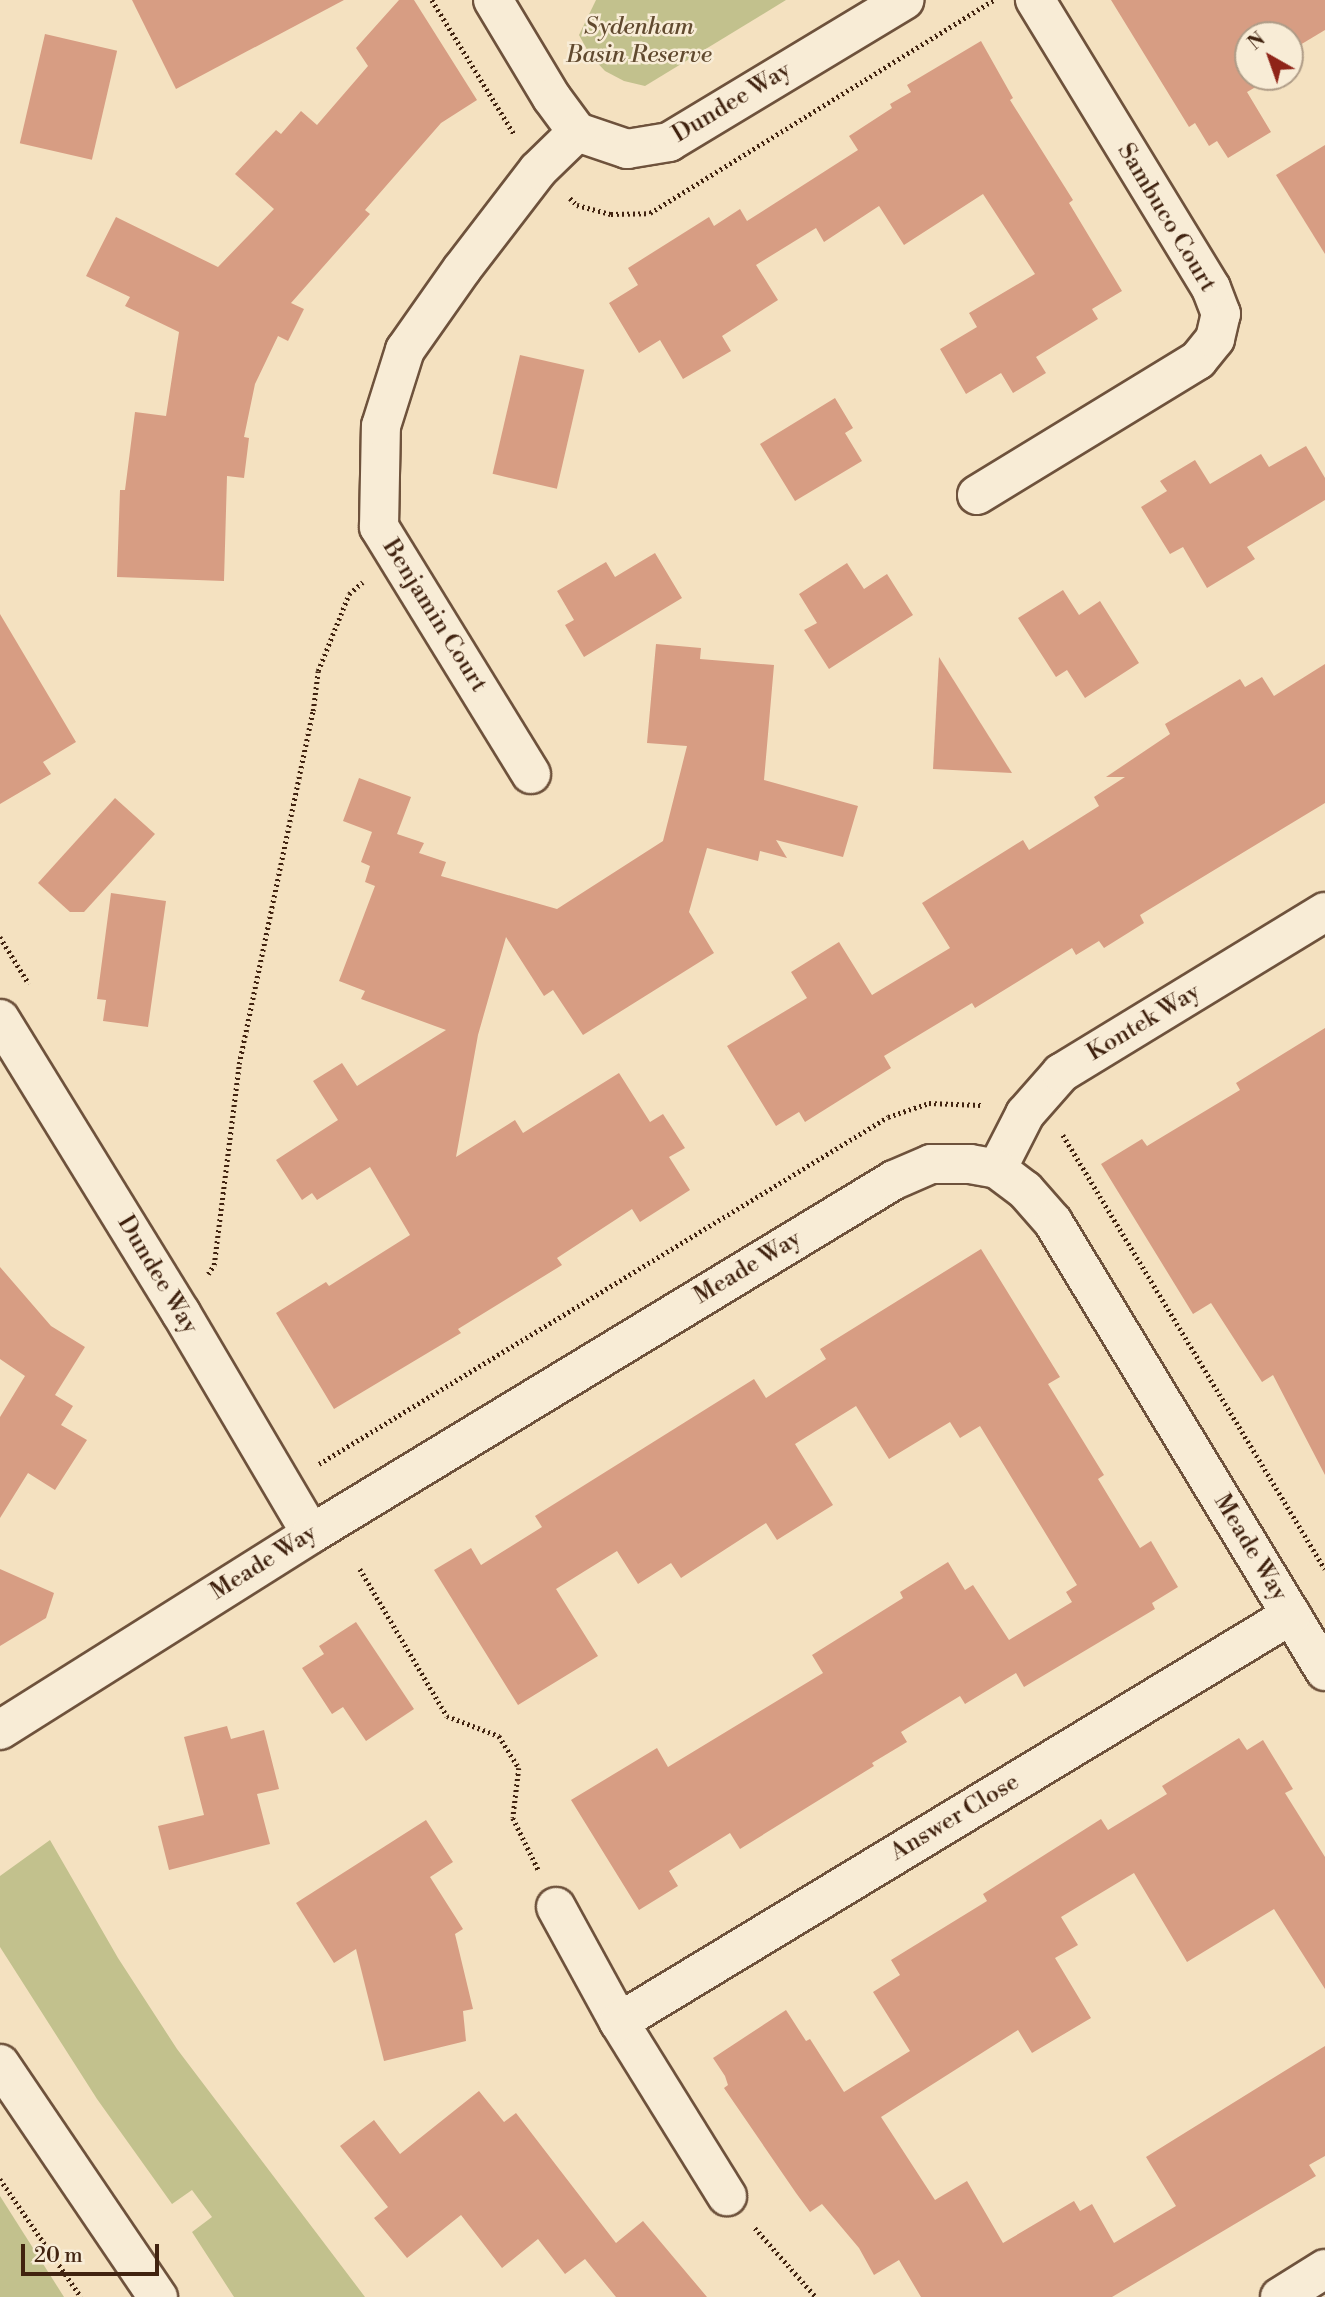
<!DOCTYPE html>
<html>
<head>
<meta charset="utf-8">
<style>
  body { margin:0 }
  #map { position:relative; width:1325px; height:2297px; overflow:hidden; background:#f4e1c0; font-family:"Libre Bodoni",serif }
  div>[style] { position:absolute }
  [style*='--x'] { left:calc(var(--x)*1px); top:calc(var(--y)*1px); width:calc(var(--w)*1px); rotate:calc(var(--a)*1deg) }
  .green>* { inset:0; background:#c2c18d }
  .building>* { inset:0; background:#d79d83; transform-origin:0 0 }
  .path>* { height:4.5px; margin-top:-2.25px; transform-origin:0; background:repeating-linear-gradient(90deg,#412310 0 2px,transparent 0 5.5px) }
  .roads { filter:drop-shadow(2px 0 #6e523c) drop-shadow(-2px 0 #6e523c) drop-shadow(0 2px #6e523c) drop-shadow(0 -2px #6e523c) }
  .minor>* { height:38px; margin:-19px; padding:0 19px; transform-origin:19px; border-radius:19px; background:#f8ecd6 }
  span { translate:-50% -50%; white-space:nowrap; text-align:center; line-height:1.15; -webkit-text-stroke:5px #f8ecd6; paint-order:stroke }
  .park-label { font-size:24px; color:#614a2f; font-style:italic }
  .street-label { font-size:24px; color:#412310 }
  .north { position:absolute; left:1234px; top:21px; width:70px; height:70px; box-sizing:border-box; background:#f8ecd6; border:2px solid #af9c87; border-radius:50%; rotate:320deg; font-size:19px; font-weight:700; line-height:28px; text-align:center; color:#412310 }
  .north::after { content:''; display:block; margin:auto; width:24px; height:32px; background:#8f2418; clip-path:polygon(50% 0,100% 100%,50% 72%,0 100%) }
  .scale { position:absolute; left:21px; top:2244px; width:138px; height:32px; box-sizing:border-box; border:4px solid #412310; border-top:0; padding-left:9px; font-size:21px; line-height:24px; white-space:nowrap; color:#412310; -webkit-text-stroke:5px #f8ecd6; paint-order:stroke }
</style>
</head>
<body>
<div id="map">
  <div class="green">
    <div style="clip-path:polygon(596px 0,786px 0,645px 86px,624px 81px,605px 71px,590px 55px,579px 35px)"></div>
    <div style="clip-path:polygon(50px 1840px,118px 1958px,177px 2049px,365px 2297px,234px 2297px,192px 2232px,212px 2217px,192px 2190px,172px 2204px,97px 2099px,0 1947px,0 1876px)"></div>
    <div style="clip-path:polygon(0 2196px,64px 2297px,0 2297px)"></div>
  </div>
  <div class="building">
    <div style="clip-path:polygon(132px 0,344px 0,176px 89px)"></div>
    <div style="clip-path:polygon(399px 0,414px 0,477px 100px,441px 123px,365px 210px,370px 214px,291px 303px,304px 309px,288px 341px,278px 336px,255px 384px,244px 437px,249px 438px,244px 478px,227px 476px,224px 581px,117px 577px,120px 490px,125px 490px,135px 412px,166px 416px,179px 332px,125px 306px,130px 297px,86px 276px,116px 217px,218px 267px,274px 209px,235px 174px,276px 130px,281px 134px,301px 111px,317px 125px,368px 66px,356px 48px)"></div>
    <div style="clip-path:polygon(1111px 0,1325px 0,1325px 30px,1290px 51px,1290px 35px,1248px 35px,1248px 77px,1268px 80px,1247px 92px,1271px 132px,1228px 158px,1217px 141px,1209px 146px,1195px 123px,1189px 127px)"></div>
    <div style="left:45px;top:34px;width:74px;height:112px;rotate:13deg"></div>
    <div style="clip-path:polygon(981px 41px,1013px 98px,1010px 100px,1073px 200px,1069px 203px,1122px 291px,1092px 309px,1098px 319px,1036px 357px,1046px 373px,1013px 393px,1001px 373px,966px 394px,940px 349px,977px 327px,969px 313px,1035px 274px,983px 194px,904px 245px,879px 206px,824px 242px,816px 228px,756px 265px,778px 300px,722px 336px,731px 351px,683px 379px,660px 340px,639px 353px,609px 303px,638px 285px,628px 268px,709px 217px,714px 226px,740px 209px,747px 221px,858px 150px,849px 136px,892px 108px,890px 104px,911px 92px,907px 85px)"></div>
    <div style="clip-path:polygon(1325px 145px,1325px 254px,1276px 175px)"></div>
    <div style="left:520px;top:355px;width:66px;height:122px;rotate:13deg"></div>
    <div style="clip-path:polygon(835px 398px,853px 428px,845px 433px,862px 461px,795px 501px,760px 444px)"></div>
    <div style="clip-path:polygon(1306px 446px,1325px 478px,1325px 500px,1247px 547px,1255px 559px,1207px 588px,1183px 547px,1170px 554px,1141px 507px,1167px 491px,1160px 481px,1195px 460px,1210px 484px,1261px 454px,1269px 467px)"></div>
    <div style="clip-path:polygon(655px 553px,682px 598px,584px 657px,565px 625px,574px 620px,557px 591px,606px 562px,615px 577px)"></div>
    <div style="clip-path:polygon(847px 563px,864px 589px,887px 574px,913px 615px,829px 669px,804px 630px,817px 623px,799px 594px)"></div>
    <div style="clip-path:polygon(1063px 590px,1079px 615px,1100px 601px,1139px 663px,1085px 698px,1067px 670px,1056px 677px,1018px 618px)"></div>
    <div style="clip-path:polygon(0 614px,76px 742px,43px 762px,51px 774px,0 804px)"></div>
    <div style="clip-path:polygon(656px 644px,701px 648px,700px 659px,774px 665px,764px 780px,858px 806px,843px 857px,776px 840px,787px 858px,760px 851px,758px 861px,707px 848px,689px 912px,714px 953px,583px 1035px,553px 990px,544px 996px,506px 937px,478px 1035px,456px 1157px,515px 1120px,523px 1133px,619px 1073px,650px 1122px,663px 1114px,685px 1148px,669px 1157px,690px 1190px,640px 1222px,632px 1209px,557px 1258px,562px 1265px,458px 1329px,461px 1333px,334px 1409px,276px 1313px,326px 1282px,329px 1286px,410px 1235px,370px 1167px,317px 1200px,312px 1193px,302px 1200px,276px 1160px,338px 1120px,313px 1081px,342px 1063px,357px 1086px,446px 1030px,361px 999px,365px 991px,339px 981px,375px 886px,365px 882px,370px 866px,361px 862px,372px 832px,343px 821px,359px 778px,411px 797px,397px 834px,424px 843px,419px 853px,446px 862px,441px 876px,557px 909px,663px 841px,687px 746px,647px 743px)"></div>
    <div style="clip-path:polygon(939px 657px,1012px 773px,933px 769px)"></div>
    <div style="clip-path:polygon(1325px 664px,1325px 803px,1140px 915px,1144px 923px,1104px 948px,1099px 941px,1076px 955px,1072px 948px,975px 1008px,972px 1003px,884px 1056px,891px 1068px,805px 1122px,799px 1112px,776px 1126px,727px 1046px,807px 998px,791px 972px,839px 942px,872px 995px,950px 948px,922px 903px,1023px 840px,1029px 850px,1099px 806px,1094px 797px,1125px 777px,1106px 777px,1170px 734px,1165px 724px,1240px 679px,1245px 687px,1262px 677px,1274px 696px)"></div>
    <div style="clip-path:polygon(115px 798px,155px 834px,84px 912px,70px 912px,38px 883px)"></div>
    <div style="clip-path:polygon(111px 893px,166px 901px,148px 1027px,103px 1021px,106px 1000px,97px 999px)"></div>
    <div style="clip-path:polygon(1325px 1028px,1325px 1475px,1273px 1375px,1262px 1382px,1211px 1303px,1193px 1314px,1101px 1164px,1142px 1139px,1147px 1146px,1240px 1090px,1236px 1083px)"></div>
    <div style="clip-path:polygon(981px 1249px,1060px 1377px,1048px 1384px,1104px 1475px,1098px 1479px,1140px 1548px,1151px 1541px,1178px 1587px,1152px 1603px,1155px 1609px,1024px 1687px,1016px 1673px,965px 1704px,960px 1696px,901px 1732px,907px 1742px,872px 1763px,874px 1766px,740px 1849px,730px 1833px,669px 1871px,678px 1886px,639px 1910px,571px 1800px,657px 1748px,668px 1767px,823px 1673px,812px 1655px,903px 1598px,900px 1592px,948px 1562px,965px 1590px,973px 1585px,1009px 1640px,1072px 1602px,1066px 1592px,1077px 1585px,980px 1426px,960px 1438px,950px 1422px,889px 1459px,856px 1406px,795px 1444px,833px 1505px,777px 1540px,766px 1523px,681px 1578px,671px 1563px,638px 1584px,617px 1551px,556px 1589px,598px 1656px,518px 1705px,434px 1570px,471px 1548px,481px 1565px,542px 1527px,535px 1516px,754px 1379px,766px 1398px,826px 1359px,820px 1349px)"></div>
    <div style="clip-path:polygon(0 1267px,51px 1326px,85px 1347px,55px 1395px,73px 1406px,61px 1425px,87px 1440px,55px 1490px,28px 1473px,0 1518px,0 1417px,25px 1376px,0 1359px)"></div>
    <div style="clip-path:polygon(0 1569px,54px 1593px,46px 1618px,0 1646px)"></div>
    <div style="clip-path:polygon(356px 1622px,414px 1709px,366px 1741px,343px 1707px,332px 1714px,302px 1668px,324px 1654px,319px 1646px)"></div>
    <div style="clip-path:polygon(227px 1726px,231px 1739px,264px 1730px,279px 1789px,257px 1794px,270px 1844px,169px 1870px,158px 1826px,204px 1815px,184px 1737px)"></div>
    <div style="clip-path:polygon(1239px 1738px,1247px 1750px,1263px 1740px,1293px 1789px,1285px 1793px,1325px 1857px,1325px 1989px,1274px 1909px,1187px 1962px,1134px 1873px,1061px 1917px,1078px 1945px,1055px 1958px,1091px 2018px,1032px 2053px,1018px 2030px,881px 2117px,935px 2200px,967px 2181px,1003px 2243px,1074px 2201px,1080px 2211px,1092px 2204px,1114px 2243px,1176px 2206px,1146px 2157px,1325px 2046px,1325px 2156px,1309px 2165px,1316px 2176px,1112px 2297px,921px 2297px,899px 2260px,874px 2275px,859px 2248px,822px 2204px,810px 2212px,796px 2193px,724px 2088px,728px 2085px,725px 2076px,713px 2058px,786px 2010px,806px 2041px,810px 2039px,844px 2092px,910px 2051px,873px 1992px,900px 1975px,891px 1960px,987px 1901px,983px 1894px,1101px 1819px,1108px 1830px,1167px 1794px,1162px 1786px)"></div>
    <div style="clip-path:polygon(426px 1820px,453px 1862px,430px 1877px,463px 1929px,455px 1934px,473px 2009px,463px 2011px,466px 2041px,384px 2061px,356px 1949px,334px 1963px,296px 1903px)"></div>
    <div style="clip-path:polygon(479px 2091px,504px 2122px,516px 2113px,616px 2243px,643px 2221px,707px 2297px,616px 2297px,585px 2259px,565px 2274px,538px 2239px,502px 2268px,461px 2215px,407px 2258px,374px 2218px,388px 2207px,340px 2146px,374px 2120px,400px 2154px)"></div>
  </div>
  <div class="path">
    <div style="--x:432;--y:0;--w:157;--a:58.5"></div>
    <div style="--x:570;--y:198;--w:10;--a:45"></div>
    <div style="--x:577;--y:205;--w:35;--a:15"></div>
    <div style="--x:611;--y:214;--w:39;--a:-1"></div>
    <div style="--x:650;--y:213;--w:404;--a:-31.8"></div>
    <div style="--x:0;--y:937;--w:55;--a:58.3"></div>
    <div style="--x:1063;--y:1135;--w:507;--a:58.88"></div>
    <div style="--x:208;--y:1274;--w:11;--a:-56"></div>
    <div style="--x:214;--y:1265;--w:203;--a:-82.9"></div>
    <div style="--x:239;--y:1064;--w:361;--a:-78.2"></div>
    <div style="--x:313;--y:711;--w:40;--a:-82.9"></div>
    <div style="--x:318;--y:671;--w:83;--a:-68.1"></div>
    <div style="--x:349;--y:594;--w:18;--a:-41"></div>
    <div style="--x:319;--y:1464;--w:666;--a:-31.38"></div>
    <div style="--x:888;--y:1117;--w:43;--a:-18.9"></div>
    <div style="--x:929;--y:1103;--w:52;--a:2.2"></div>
    <div style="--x:360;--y:1569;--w:171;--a:59.4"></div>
    <div style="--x:447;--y:1716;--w:56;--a:21"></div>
    <div style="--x:499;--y:1736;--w:38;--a:58"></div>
    <div style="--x:519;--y:1768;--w:50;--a:96.8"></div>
    <div style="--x:513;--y:1818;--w:59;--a:63.9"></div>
    <div style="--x:0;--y:2179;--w:143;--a:55.5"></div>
    <div style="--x:755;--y:2228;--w:92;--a:48.5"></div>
  </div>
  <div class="roads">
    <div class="minor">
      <div style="--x:493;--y:0;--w:114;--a:59"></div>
      <div style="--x:552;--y:98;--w:42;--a:53.7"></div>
      <div style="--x:577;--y:132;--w:53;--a:18.8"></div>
      <div style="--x:627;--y:149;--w:43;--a:-9.5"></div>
      <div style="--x:669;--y:142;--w:275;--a:-31.1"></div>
      <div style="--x:977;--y:495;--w:259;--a:-31.4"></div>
      <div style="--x:1198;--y:360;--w:27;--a:-51"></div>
      <div style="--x:1215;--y:339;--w:26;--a:-77"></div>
      <div style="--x:1221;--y:314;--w:28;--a:-111"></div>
      <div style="--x:1211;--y:288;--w:338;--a:-121.4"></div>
      <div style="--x:531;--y:774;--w:290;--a:-121.6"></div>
      <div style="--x:379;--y:527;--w:101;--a:-88.9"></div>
      <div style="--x:381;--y:426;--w:80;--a:-72.5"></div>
      <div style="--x:405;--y:350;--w:99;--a:-54.9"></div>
      <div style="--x:462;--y:269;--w:125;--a:-52.5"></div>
      <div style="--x:538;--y:170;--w:54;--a:-44.3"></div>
      <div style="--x:0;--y:1019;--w:345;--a:58.4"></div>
      <div style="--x:181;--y:1313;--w:256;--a:59.5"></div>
      <div style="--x:997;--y:1169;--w:62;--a:-63"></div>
      <div style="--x:1025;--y:1114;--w:55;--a:-48.7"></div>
      <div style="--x:1061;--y:1073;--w:309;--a:-31.4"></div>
      <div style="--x:0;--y:1730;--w:368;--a:-32.2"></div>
      <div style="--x:311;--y:1534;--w:682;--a:-31.27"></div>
      <div style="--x:894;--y:1180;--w:40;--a:-23.4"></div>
      <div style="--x:931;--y:1164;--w:39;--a:0"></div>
      <div style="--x:970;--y:1164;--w:27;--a:10"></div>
      <div style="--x:997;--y:1169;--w:35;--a:37"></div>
      <div style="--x:1025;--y:1190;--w:43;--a:48.8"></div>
      <div style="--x:1053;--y:1222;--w:525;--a:58.79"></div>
      <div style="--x:556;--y:1907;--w:131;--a:61.3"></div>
      <div style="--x:619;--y:2022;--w:205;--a:58.2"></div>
      <div style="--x:619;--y:2022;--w:786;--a:-31.2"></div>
      <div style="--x:0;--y:2064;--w:282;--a:55.9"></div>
      <div style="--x:1280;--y:2297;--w:53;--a:-31.9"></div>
    </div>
  </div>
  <div class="park-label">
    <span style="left:639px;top:42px">Sydenham<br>Basin Reserve</span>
  </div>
  <div class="street-label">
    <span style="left:732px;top:103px;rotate:-31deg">Dundee Way</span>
    <span style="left:1166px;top:218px;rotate:59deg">Sambuco Court</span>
    <span style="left:434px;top:616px;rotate:58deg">Benjamin Court</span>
    <span style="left:1144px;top:1023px;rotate:-31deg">Kontek Way</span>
    <span style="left:748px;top:1268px;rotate:-31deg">Meade Way</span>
    <span style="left:157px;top:1275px;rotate:59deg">Dundee Way</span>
    <span style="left:1250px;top:1548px;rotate:59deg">Meade Way</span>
    <span style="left:264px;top:1563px;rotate:-32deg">Meade Way</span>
    <span style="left:955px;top:1818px;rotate:-31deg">Answer Close</span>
  </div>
  <div class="north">N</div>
  <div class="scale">20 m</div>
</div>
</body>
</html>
